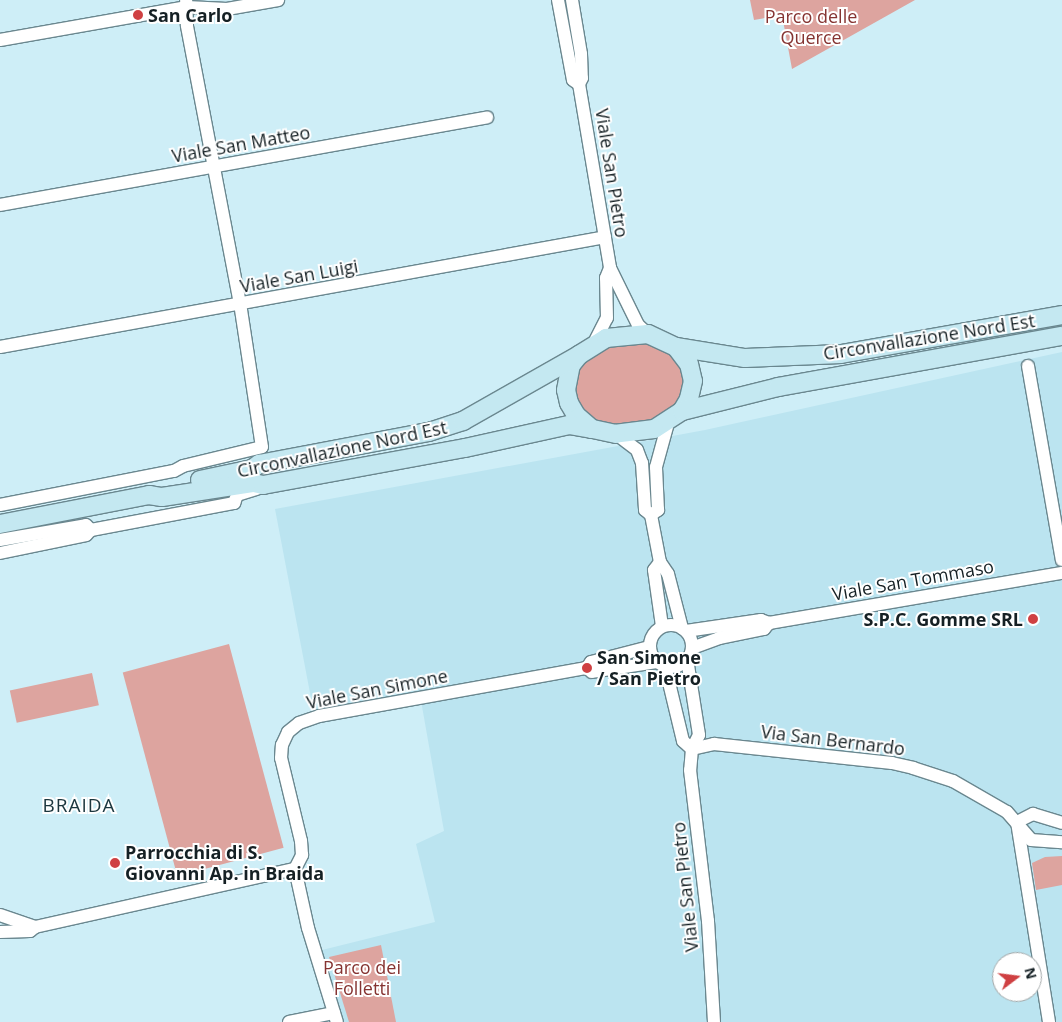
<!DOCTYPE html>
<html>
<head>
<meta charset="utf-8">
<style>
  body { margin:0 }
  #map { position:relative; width:1062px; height:1022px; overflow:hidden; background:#ceeef7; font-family:"Open Sans",sans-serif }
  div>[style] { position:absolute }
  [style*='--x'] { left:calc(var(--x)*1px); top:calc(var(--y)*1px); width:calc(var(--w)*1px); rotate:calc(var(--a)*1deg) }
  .built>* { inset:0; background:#bbe4f0 }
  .green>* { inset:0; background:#dda49f; transform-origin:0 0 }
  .roads { filter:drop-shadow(1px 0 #6a878f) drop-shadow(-1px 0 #6a878f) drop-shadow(0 1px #6a878f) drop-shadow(0 -1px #6a878f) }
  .minor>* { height:12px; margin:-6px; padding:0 6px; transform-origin:6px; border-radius:6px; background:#fff }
  .minor>.ring { margin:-6px; padding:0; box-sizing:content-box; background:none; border:12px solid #fff; border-radius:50% }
  .secondary>* { height:18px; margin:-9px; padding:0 9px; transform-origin:9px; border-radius:9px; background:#c4e8f1 }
  .dots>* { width:14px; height:14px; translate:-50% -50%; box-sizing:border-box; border:2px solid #fff; border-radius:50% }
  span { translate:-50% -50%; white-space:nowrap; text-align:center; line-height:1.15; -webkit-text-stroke:4px #fff; paint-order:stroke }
  .poi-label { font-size:18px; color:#152024; font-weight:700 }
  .left { translate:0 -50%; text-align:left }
  .right { translate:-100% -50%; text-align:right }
  .park-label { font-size:18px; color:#853331 }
  .street-label { font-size:18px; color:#152024 }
  .neighbourhood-label { font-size:19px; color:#1b363e; letter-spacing:1px }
  .north { position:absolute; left:992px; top:952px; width:50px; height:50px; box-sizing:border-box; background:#fff; border:1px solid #a1a6a7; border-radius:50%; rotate:75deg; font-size:14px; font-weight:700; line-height:20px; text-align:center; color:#152024 }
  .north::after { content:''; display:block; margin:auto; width:18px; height:22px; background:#cf4042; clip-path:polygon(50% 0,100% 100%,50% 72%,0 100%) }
</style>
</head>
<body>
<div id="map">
  <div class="built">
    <div style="clip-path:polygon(evenodd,1062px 352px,1062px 1022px,342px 1022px,322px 950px,435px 922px,416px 844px,444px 831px,420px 695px,314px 714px,275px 509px,705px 430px,1062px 352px,1002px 962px,1032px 962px,1032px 992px,1002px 992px,1002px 962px)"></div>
  </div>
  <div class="green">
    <div style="clip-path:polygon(750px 0,915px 0,792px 69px,782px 15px,754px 20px)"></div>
    <div style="clip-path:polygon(642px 342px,666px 348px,678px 361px,684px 378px,680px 399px,663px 416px,639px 425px,619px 427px,598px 422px,583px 409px,576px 395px,576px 376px,588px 357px,609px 346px)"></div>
    <div style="left:229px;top:644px;width:211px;height:110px;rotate:75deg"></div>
    <div style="left:92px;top:673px;width:33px;height:84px;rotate:78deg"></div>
    <div style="clip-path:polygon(1062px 856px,1062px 885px,1036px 890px,1032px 863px,1045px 857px)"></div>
    <div style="clip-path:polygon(381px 945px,396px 1022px,349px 1022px,329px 957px)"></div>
  </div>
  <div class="roads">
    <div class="minor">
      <div style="--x:558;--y:0;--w:81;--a:79.4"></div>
      <div style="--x:573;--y:80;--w:7;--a:34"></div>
      <div style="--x:572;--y:0;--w:55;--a:80.5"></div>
      <div style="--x:581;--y:54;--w:24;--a:88"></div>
      <div style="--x:582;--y:78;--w:7;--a:117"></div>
      <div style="--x:579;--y:84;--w:187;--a:80.4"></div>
      <div style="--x:610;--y:268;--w:64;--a:63.8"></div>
      <div style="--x:638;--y:325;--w:13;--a:42"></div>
      <div style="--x:0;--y:40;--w:190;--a:-10"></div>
      <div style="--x:187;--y:7;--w:40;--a:2.9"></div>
      <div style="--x:227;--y:9;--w:52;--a:-10"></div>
      <div style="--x:0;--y:205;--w:495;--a:-10.2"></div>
      <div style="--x:593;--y:345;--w:30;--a:-63"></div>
      <div style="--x:607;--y:318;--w:40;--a:-91.4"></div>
      <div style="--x:606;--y:278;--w:11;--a:-68"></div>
      <div style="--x:0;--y:347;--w:615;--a:-10.3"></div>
      <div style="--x:1028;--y:366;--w:197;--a:80.1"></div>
      <div style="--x:616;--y:434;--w:26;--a:37"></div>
      <div style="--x:637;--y:450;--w:14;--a:69"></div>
      <div style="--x:642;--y:463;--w:47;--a:86.3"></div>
      <div style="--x:645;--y:510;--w:8;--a:40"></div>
      <div style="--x:651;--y:515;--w:48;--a:79.2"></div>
      <div style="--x:660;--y:562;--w:14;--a:56"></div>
      <div style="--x:668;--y:574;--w:56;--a:75.5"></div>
      <div style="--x:0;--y:505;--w:177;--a:-11.1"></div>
      <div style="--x:174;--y:471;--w:10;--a:-29"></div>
      <div style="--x:183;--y:466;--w:81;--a:-13.5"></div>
      <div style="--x:262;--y:447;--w:145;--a:-98.7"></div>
      <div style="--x:240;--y:304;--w:284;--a:-100.8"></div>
      <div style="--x:187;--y:25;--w:25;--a:-92"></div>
      <div style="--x:651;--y:515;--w:9;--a:-36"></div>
      <div style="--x:658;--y:510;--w:43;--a:-92.7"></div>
      <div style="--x:656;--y:467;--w:46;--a:-74.7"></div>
      <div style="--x:0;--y:540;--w:87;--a:-9.9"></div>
      <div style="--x:86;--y:525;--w:7;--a:45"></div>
      <div style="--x:0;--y:553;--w:88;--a:-11.8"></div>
      <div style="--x:86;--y:535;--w:7;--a:-45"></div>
      <div style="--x:91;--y:530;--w:146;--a:-10.7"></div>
      <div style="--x:234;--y:503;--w:9;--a:-69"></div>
      <div style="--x:237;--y:495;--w:21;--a:-17"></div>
      <div style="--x:660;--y:562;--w:10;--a:127"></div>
      <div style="--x:654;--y:570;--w:57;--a:81.9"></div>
      <div class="ring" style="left:650px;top:625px;width:30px;height:30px"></div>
      <div style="--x:686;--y:631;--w:76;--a:-8.3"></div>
      <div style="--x:761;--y:620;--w:9;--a:21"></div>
      <div style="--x:769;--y:623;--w:297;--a:-9.7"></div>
      <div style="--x:692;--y:648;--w:29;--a:-20"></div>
      <div style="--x:719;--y:638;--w:46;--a:-11.3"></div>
      <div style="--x:764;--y:629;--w:8;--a:-50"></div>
      <div style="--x:687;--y:659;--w:77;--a:81"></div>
      <div style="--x:699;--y:735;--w:16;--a:117"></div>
      <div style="--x:692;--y:749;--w:21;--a:95"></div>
      <div style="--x:690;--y:770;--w:152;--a:83.2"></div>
      <div style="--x:708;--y:921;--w:101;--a:86.6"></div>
      <div style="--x:665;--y:666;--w:77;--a:76.5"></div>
      <div style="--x:683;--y:741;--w:12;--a:42"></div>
      <div style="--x:587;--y:668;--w:6;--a:39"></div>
      <div style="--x:592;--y:672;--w:66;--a:-8.7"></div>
      <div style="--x:692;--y:749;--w:23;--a:-13"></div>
      <div style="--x:714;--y:744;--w:179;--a:6.1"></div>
      <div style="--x:892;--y:763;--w:22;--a:13"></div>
      <div style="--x:913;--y:768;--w:42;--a:18"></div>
      <div style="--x:953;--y:781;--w:62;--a:29.9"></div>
      <div style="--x:1007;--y:812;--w:37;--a:49"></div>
      <div style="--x:1031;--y:840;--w:31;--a:4"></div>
      <div style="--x:1017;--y:822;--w:203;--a:80.9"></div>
      <div style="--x:1017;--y:822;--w:18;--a:-27"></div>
      <div style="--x:1033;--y:814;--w:30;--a:17"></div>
      <div style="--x:295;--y:869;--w:16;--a:-63"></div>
      <div style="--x:302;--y:855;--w:14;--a:-94"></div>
      <div style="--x:301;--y:841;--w:85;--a:-103.5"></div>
      <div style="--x:281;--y:758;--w:13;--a:-86"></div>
      <div style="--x:282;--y:745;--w:14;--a:-65"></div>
      <div style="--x:288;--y:732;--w:14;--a:-39"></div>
      <div style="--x:299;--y:723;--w:21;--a:-19"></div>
      <div style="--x:319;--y:716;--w:272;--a:-10.2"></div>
      <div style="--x:587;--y:668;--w:7;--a:-56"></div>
      <div style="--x:591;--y:662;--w:61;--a:-14.3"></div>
      <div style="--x:295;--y:869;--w:60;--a:77.6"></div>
      <div style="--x:308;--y:928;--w:98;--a:72.9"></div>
      <div style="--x:0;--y:915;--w:37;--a:19"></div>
      <div style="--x:0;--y:932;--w:30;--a:-2"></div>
      <div style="--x:30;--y:931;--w:6;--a:-39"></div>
      <div style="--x:35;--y:927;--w:266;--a:-12.6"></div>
      <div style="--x:289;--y:1022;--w:46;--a:-11.3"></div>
    </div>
    <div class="secondary">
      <div style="--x:648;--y:334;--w:31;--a:25"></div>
      <div style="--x:676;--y:347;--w:21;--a:53"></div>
      <div style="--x:689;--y:364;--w:17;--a:77"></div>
      <div style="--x:693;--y:381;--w:18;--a:103"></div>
      <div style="--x:689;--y:399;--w:14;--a:120"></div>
      <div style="--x:682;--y:411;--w:33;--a:147"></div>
      <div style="--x:654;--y:429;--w:38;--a:173"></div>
      <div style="--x:616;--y:434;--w:25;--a:-168"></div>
      <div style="--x:592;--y:429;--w:21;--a:-139"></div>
      <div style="--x:576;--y:415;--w:14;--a:-120"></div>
      <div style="--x:569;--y:403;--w:13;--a:-103"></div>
      <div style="--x:566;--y:390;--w:25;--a:-79"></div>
      <div style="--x:571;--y:365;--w:13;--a:-51"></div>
      <div style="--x:579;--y:355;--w:32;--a:-32"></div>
      <div style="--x:606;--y:338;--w:42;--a:-5.4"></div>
      <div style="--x:676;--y:347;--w:70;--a:9.1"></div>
      <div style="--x:745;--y:358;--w:96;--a:-2.4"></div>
      <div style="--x:841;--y:354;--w:224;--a:-10"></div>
      <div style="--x:682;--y:411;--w:99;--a:-14"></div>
      <div style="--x:778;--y:387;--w:289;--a:-10.2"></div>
      <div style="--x:200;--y:480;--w:53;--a:-11.9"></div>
      <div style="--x:252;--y:469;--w:9;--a:-36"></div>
      <div style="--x:259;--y:464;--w:173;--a:-10.7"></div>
      <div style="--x:429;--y:432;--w:36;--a:-18"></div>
      <div style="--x:463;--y:421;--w:133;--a:-29.6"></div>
      <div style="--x:0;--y:524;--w:152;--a:-11"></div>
      <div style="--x:149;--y:495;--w:13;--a:9"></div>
      <div style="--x:162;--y:497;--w:93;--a:-8.7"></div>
      <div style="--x:254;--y:483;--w:9;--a:13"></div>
      <div style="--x:263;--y:485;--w:205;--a:-10.4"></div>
      <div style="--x:465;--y:448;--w:107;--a:-12.5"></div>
      <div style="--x:569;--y:425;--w:23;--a:10"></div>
    </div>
  </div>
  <div class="dots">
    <div style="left:138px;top:15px;background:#cf4042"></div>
    <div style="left:1033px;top:619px;background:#cf4042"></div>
    <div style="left:587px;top:668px;background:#cf4042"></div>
    <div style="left:115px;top:863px;background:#cf4042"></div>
  </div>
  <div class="poi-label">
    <span class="left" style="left:148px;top:15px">San Carlo</span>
    <span class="right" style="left:1023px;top:619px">S.P.C. Gomme SRL</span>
    <span class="left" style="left:597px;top:668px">San Simone<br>/ San Pietro</span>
    <span class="left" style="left:125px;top:863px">Parrocchia di S.<br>Giovanni Ap. in Braida</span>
  </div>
  <div class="park-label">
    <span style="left:811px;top:27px">Parco delle<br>Querce</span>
    <span style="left:362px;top:978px">Parco dei<br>Folletti</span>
  </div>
  <div class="street-label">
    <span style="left:241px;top:144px;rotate:-10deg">Viale San Matteo</span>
    <span style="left:612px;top:173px;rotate:81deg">Viale San Pietro</span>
    <span style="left:299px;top:276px;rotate:-10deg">Viale San Luigi</span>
    <span style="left:929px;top:337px;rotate:-9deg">Circonvallazione Nord Est</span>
    <span style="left:342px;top:449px;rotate:-12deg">Circonvallazione Nord Est</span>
    <span style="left:913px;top:580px;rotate:-10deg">Viale San Tommaso</span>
    <span style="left:377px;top:689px;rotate:-11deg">Viale San Simone</span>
    <span style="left:833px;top:740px;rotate:7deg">Via San Bernardo</span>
    <span style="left:685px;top:887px;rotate:-96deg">Viale San Pietro</span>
  </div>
  <div class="neighbourhood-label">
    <span style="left:79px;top:806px">BRAIDA</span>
  </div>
  <div class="north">N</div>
</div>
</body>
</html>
